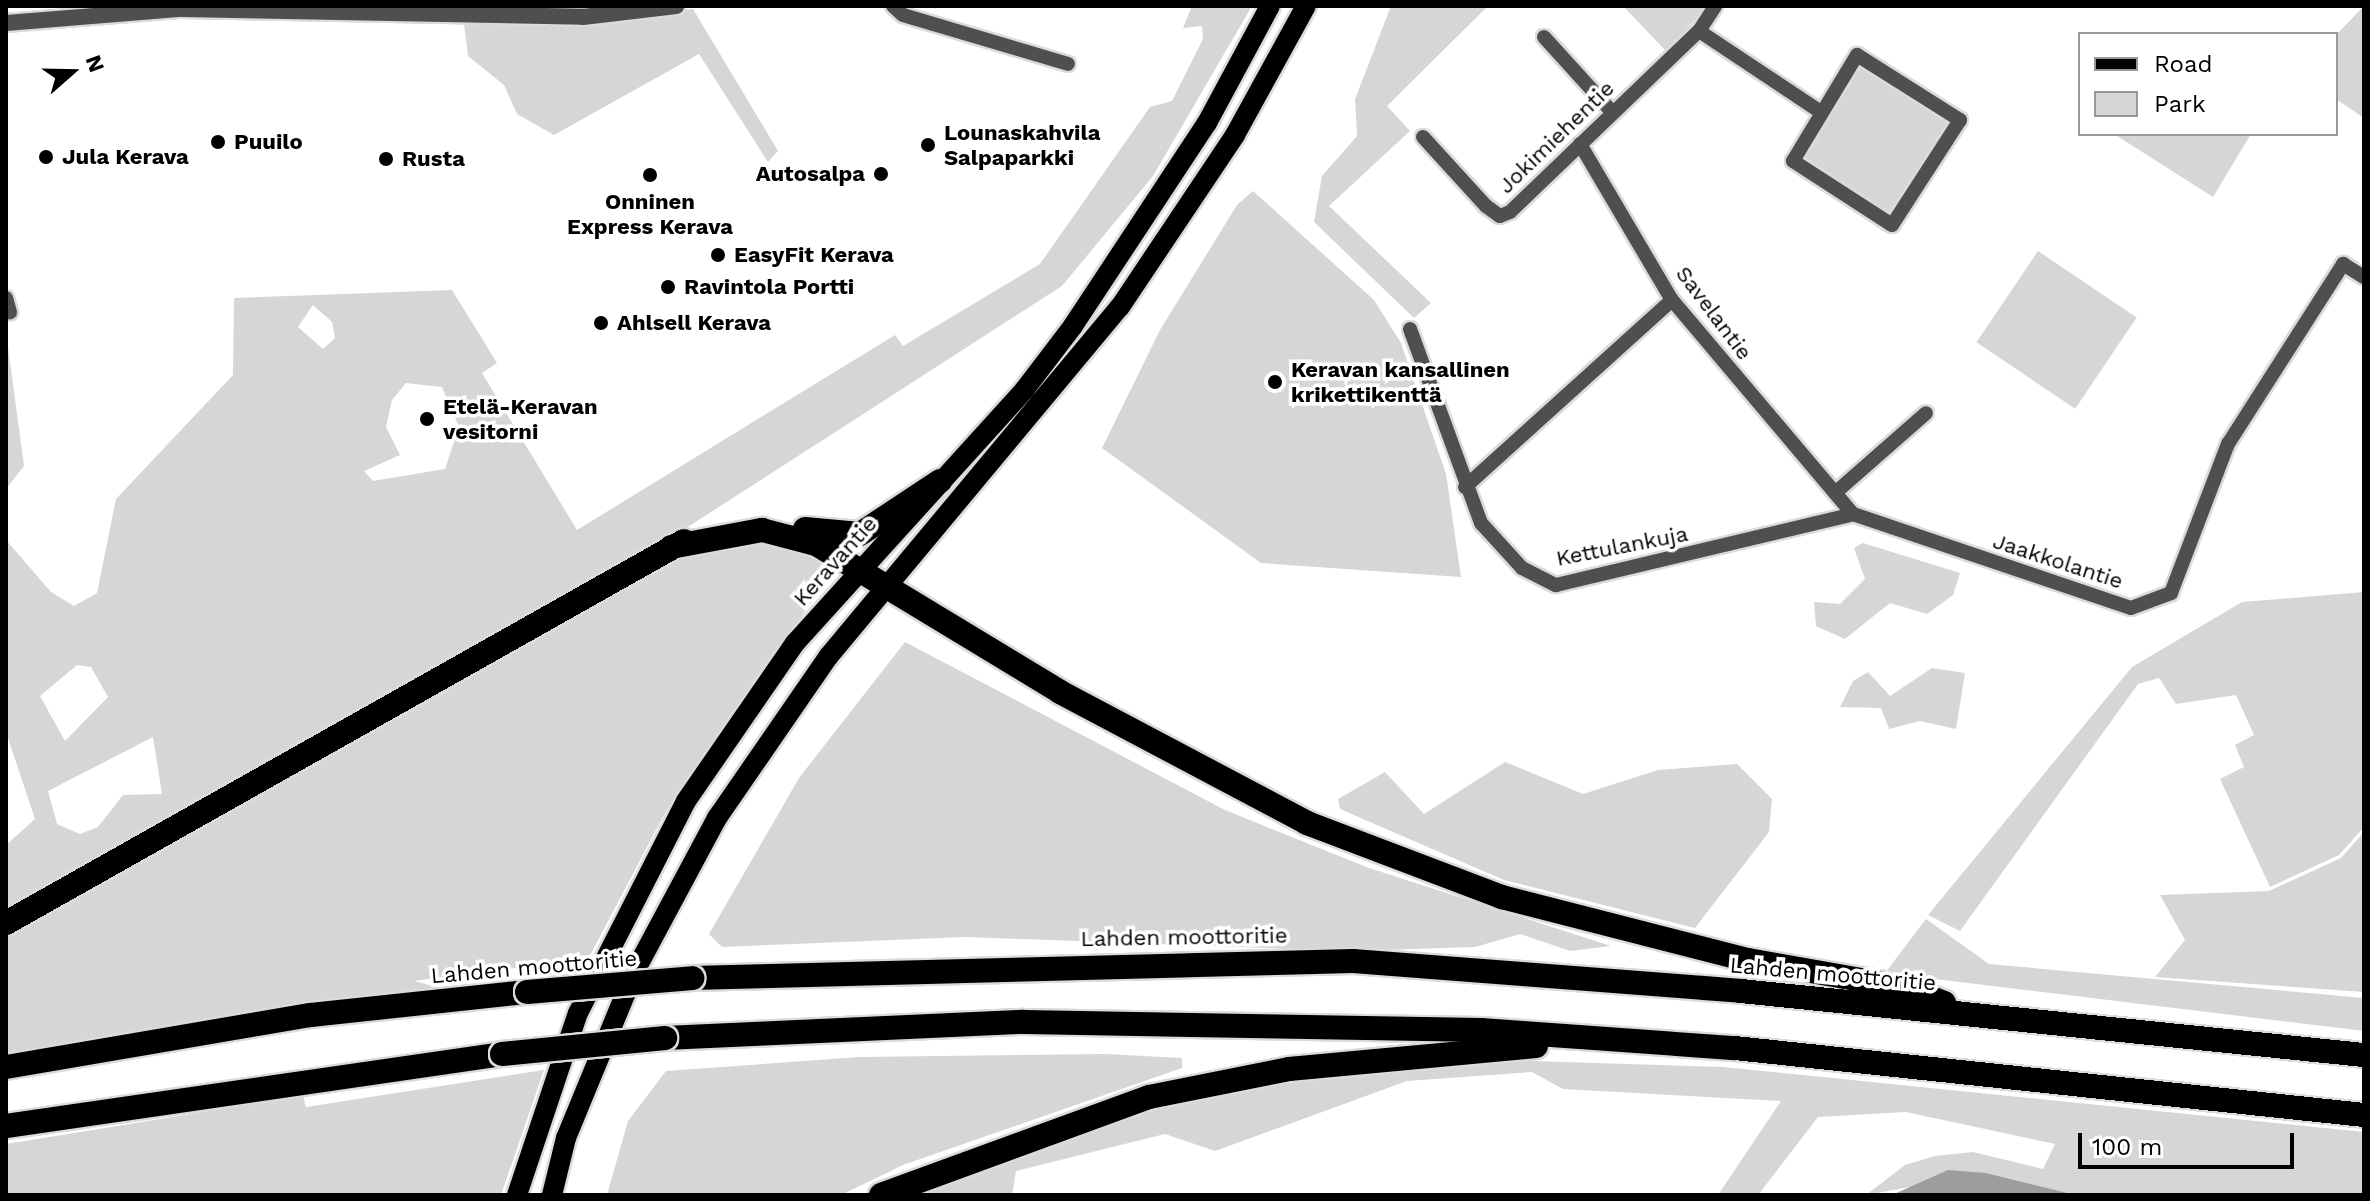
<!DOCTYPE html>
<html>
<head>
<meta charset="utf-8">
<style>
  body { margin:0 }
  #map { position:relative; width:2370px; height:1201px; overflow:hidden; background:#fff; font-family:"Work Sans",sans-serif }
  div>[style] { position:absolute }
  [style*='--x'] { left:calc(var(--x)*1px); top:calc(var(--y)*1px); width:calc(var(--w)*1px); rotate:calc(var(--a)*1deg) }
  .green>* { inset:0; background:#d6d6d6; transform-origin:0 0 }
  .water>* { inset:0; background:#9d9d9d }
  .roads { filter:drop-shadow(2px 0 #dbdbdb) drop-shadow(-2px 0 #dbdbdb) drop-shadow(0 2px #dbdbdb) drop-shadow(0 -2px #dbdbdb) }
  .minor>* { height:14px; margin:-7px; padding:0 7px; transform-origin:7px; border-radius:7px; background:#4f4f4f }
  .tertiary>* { height:16px; margin:-8px; padding:0 8px; transform-origin:8px; border-radius:8px; background:#4f4f4f }
  .primary>* { height:20px; margin:-10px; padding:0 10px; transform-origin:10px; border-radius:10px; background:#000 }
  .motorway>* { height:24px; margin:-12px; padding:0 12px; transform-origin:12px; border-radius:12px; background:#000 }
  .bridges { filter:drop-shadow(2px 0 #dbdbdb) drop-shadow(-2px 0 #dbdbdb) drop-shadow(0 2px #dbdbdb) drop-shadow(0 -2px #dbdbdb) }
  .motorway-bridge>* { height:24px; margin:-12px; padding:0 12px; transform-origin:12px; border-radius:12px; background:#000 }
  .dots>* { width:22px; height:22px; translate:-50% -50%; box-sizing:border-box; border:4px solid #fff; border-radius:50% }
  span { translate:-50% -50%; white-space:nowrap; text-align:center; line-height:1.15; -webkit-text-stroke:7px #fff; paint-order:stroke }
  .poi-label { font-size:22px; color:#000; font-weight:700 }
  .left { translate:0 -50%; text-align:left }
  .right { translate:-100% -50%; text-align:right }
  .street-label { font-size:22px; color:#000 }
  .frame { position:absolute; inset:0; border:8px solid #000; pointer-events:none }
  .legend { position:absolute; left:2078px; top:32px; width:260px; height:104px; box-sizing:border-box; background:#fff; border:2px solid #999; margin:0; padding:10px 14px; list-style:none; font-size:24px; color:#000 }
  .legend li { display:flex; align-items:center; gap:16px; height:40px }
  .legend b { width:40px; border:2px solid #999 }
  .north { position:absolute; left:32px; top:32px; width:80px; height:80px; -webkit-text-stroke:6px #fff; paint-order:stroke; rotate:70deg; font-size:22px; font-weight:700; line-height:32px; text-align:center; color:#000 }
  .north::after { content:''; display:block; margin:auto; width:28px; height:36px; background:#000; clip-path:polygon(50% 0,100% 100%,50% 72%,0 100%) }
  .scale { position:absolute; left:2078px; top:1133px; width:216px; height:36px; box-sizing:border-box; border:4px solid #000; border-top:0; padding-left:10px; font-size:24px; line-height:28px; white-space:nowrap; color:#000; -webkit-text-stroke:6px #fff; paint-order:stroke }
</style>
</head>
<body>
<div id="map">
  <div class="green">
    <div style="clip-path:polygon(evenodd,1192px 6px,1252px 6px,1153px 176px,1062px 286px,666px 541px,6px 917px,6px 845px,35px 819px,6px 732px,6px 540px,51px 592px,74px 606px,97px 593px,116px 499px,233px 375px,234px 298px,452px 290px,497px 363px,482px 373px,577px 530px,895px 335px,903px 346px,1040px 264px,1150px 107px,1172px 101px,1203px 39px,1202px 26px,1183px 28px,1192px 6px,313px 305px,332px 322px,335px 338px,323px 349px,298px 327px,313px 305px,1192px 6px,406px 383px,442px 387px,459px 427px,445px 469px,373px 481px,364px 471px,400px 455px,386px 427px,392px 400px,406px 383px,1192px 6px,77px 665px,91px 667px,108px 697px,65px 741px,40px 696px,77px 665px,1192px 6px,153px 737px,162px 794px,123px 795px,98px 827px,80px 834px,57px 824px,48px 791px,153px 737px)"></div>
    <div style="clip-path:polygon(1391px 6px,1488px 6px,1387px 106px,1410px 131px,1329px 206px,1431px 303px,1414px 318px,1314px 222px,1322px 176px,1357px 136px,1355px 99px)"></div>
    <div style="clip-path:polygon(1623px 6px,1708px 6px,1666px 51px)"></div>
    <div style="clip-path:polygon(2364px 6px,2364px 118px,2336px 99px,2336px 35px)"></div>
    <div style="clip-path:polygon(693px 9px,778px 151px,768px 162px,699px 54px,554px 135px,517px 114px,504px 85px,468px 56px,464px 24px,592px 21px)"></div>
    <div style="left:1861px;top:65px;width:104px;height:108px;rotate:33deg"></div>
    <div style="clip-path:polygon(2114px 134px,2251px 134px,2213px 197px)"></div>
    <div style="clip-path:polygon(1253px 191px,1374px 300px,1401px 343px,1446px 474px,1461px 577px,1261px 563px,1102px 448px,1160px 330px,1237px 205px)"></div>
    <div style="left:2038px;top:251px;width:119px;height:110px;rotate:34deg"></div>
    <div style="clip-path:polygon(6px 332px,24px 466px,6px 489px)"></div>
    <div style="clip-path:polygon(771px 540px,808px 551px,827px 562px,830px 576px,666px 811px,585px 965px,578px 960px,414px 981px,440px 988px,6px 1054px,6px 932px,684px 552px)"></div>
    <div style="clip-path:polygon(1863px 543px,1960px 573px,1953px 595px,1927px 614px,1890px 603px,1845px 639px,1816px 626px,1814px 602px,1840px 604px,1865px 579px,1854px 548px)"></div>
    <div style="clip-path:polygon(2364px 592px,2364px 827px,2339px 855px,2270px 887px,2220px 779px,2244px 767px,2235px 745px,2254px 735px,2236px 695px,2176px 704px,2159px 678px,2138px 684px,1960px 931px,1928px 915px,2132px 667px,2242px 602px)"></div>
    <div style="clip-path:polygon(905px 642px,1225px 810px,1369px 868px,1611px 946px,1570px 951px,1520px 934px,1475px 947px,1348px 951px,965px 937px,722px 947px,709px 934px,799px 778px)"></div>
    <div style="clip-path:polygon(1932px 668px,1965px 673px,1956px 729px,1920px 721px,1889px 729px,1881px 708px,1840px 707px,1853px 681px,1868px 672px,1890px 696px)"></div>
    <div style="clip-path:polygon(1505px 762px,1583px 794px,1658px 770px,1737px 764px,1772px 799px,1769px 832px,1695px 928px,1504px 880px,1340px 809px,1338px 799px,1385px 772px,1424px 814px)"></div>
    <div style="clip-path:polygon(2364px 832px,2364px 992px,2155px 977px,2185px 940px,2160px 895px,2269px 891px,2341px 858px)"></div>
    <div style="clip-path:polygon(1926px 919px,1989px 964px,2364px 998px,2364px 1031px,1885px 973px)"></div>
    <div style="clip-path:polygon(1105px 1054px,1182px 1058px,1182px 1068px,903px 1165px,841px 1195px,607px 1195px,628px 1121px,666px 1071px,859px 1057px)"></div>
    <div style="clip-path:polygon(1468px 1059px,1723px 1067px,2364px 1132px,2364px 1195px,2076px 1195px,1986px 1173px,1866px 1195px,1905px 1165px,1935px 1156px,1973px 1152px,2043px 1169px,2055px 1144px,1906px 1112px,1818px 1117px,1758px 1195px,1718px 1195px,1781px 1101px,1563px 1089px,1532px 1072px,1407px 1081px,1215px 1151px,1165px 1134px,1016px 1171px,1012px 1195px,910px 1195px,1150px 1108px,1283px 1077px)"></div>
    <div style="clip-path:polygon(544px 1070px,501px 1195px,6px 1195px,6px 1144px,303px 1096px,306px 1107px)"></div>
  </div>
  <div class="water">
    <div style="clip-path:polygon(1948px 1170px,1986px 1173px,2076px 1195px,1892px 1195px)"></div>
  </div>
  <div class="roads">
    <div class="minor">
      <div style="--x:893;--y:6;--w:13;--a:42"></div>
      <div style="--x:903;--y:15;--w:172;--a:16.5"></div>
      <div style="--x:1699;--y:31;--w:146;--a:33.6"></div>
      <div style="--x:1544;--y:37;--w:101;--a:47.8"></div>
      <div style="--x:1857;--y:55;--w:122;--a:32.3"></div>
      <div style="--x:1960;--y:120;--w:125;--a:122.9"></div>
      <div style="--x:1892;--y:225;--w:118;--a:-147.1"></div>
      <div style="--x:1793;--y:161;--w:124;--a:-58.9"></div>
      <div style="--x:1423;--y:137;--w:93;--a:47.6"></div>
      <div style="--x:1486;--y:206;--w:17;--a:36"></div>
      <div style="--x:1500;--y:216;--w:11;--a:-22"></div>
      <div style="--x:1510;--y:212;--w:262;--a:-43.8"></div>
      <div style="--x:1699;--y:31;--w:30;--a:-57"></div>
      <div style="--x:1580;--y:144;--w:181;--a:59.5"></div>
      <div style="--x:1672;--y:300;--w:280;--a:49.8"></div>
      <div style="--x:1853;--y:514;--w:293;--a:18.7"></div>
      <div style="--x:2131;--y:608;--w:43;--a:-20.6"></div>
      <div style="--x:2171;--y:593;--w:160;--a:-69.1"></div>
      <div style="--x:2228;--y:444;--w:214;--a:-57.4"></div>
      <div style="--x:2343;--y:264;--w:25;--a:32"></div>
      <div style="--x:6;--y:298;--w:15;--a:74"></div>
      <div style="--x:1410;--y:329;--w:207;--a:69.9"></div>
      <div style="--x:1481;--y:523;--w:61;--a:47.7"></div>
      <div style="--x:1522;--y:568;--w:38;--a:27"></div>
      <div style="--x:1556;--y:585;--w:305;--a:-13.4"></div>
      <div style="--x:1465;--y:487;--w:279;--a:-42.1"></div>
      <div style="--x:1835;--y:493;--w:121;--a:-41.3"></div>
    </div>
    <div class="tertiary">
      <div style="--x:6;--y:23;--w:176;--a:-4.6"></div>
      <div style="--x:181;--y:9;--w:402;--a:1.1"></div>
      <div style="--x:583;--y:17;--w:94;--a:-6.7"></div>
    </div>
    <div class="primary">
      <div style="--x:517;--y:1195;--w:192;--a:-71.5"></div>
      <div style="--x:578;--y:1013;--w:238;--a:-63"></div>
      <div style="--x:686;--y:801;--w:192;--a:-55.4"></div>
      <div style="--x:795;--y:643;--w:343;--a:-47.8"></div>
      <div style="--x:1025;--y:389;--w:79;--a:-52.7"></div>
      <div style="--x:1073;--y:326;--w:243;--a:-56.6"></div>
      <div style="--x:1207;--y:123;--w:133;--a:-61.7"></div>
      <div style="--x:552;--y:1195;--w:59;--a:-76.2"></div>
      <div style="--x:566;--y:1138;--w:181;--a:-67.6"></div>
      <div style="--x:635;--y:971;--w:174;--a:-61.8"></div>
      <div style="--x:717;--y:818;--w:196;--a:-55.4"></div>
      <div style="--x:828;--y:657;--w:456;--a:-50.2"></div>
      <div style="--x:1120;--y:307;--w:207;--a:-56.2"></div>
      <div style="--x:1235;--y:135;--w:147;--a:-61.2"></div>
    </div>
    <div class="motorway">
      <div style="--x:805;--y:529;--w:55;--a:5.2"></div>
      <div style="--x:860;--y:534;--w:96;--a:-33.5"></div>
      <div style="--x:671;--y:547;--w:93;--a:-10.6"></div>
      <div style="--x:762;--y:530;--w:56;--a:14.5"></div>
      <div style="--x:816;--y:544;--w:285;--a:31.2"></div>
      <div style="--x:1060;--y:692;--w:280;--a:27.9"></div>
      <div style="--x:1307;--y:823;--w:209;--a:20.8"></div>
      <div style="--x:1502;--y:897;--w:254;--a:14.4"></div>
      <div style="--x:1748;--y:960;--w:160;--a:10"></div>
      <div style="--x:1906;--y:988;--w:41;--a:21.5"></div>
      <div style="--x:6;--y:923;--w:778;--a:-29.4"></div>
      <div style="--x:692;--y:978;--w:661;--a:-1.47"></div>
      <div style="--x:1353;--y:961;--w:389;--a:4.4"></div>
      <div style="--x:1741;--y:991;--w:626;--a:5.87"></div>
      <div style="--x:665;--y:1038;--w:359;--a:-2.6"></div>
      <div style="--x:1024;--y:1022;--w:457;--a:1"></div>
      <div style="--x:1481;--y:1030;--w:255;--a:4.1"></div>
      <div style="--x:1735;--y:1048;--w:633;--a:6.08"></div>
      <div style="--x:6;--y:1067;--w:309;--a:-9.7"></div>
      <div style="--x:311;--y:1015;--w:217;--a:-6.1"></div>
      <div style="--x:6;--y:1126;--w:501;--a:-8.26"></div>
      <div style="--x:881;--y:1195;--w:285;--a:-20.1"></div>
      <div style="--x:1149;--y:1097;--w:143;--a:-11.3"></div>
      <div style="--x:1289;--y:1069;--w:248;--a:-5.3"></div>
    </div>
  </div>
  <div class="bridges">
    <div class="motorway-bridge">
      <div style="--x:527;--y:992;--w:166;--a:-4.8"></div>
      <div style="--x:502;--y:1054;--w:164;--a:-5.6"></div>
    </div>
  </div>
  <div class="dots">
    <div style="left:218px;top:142px;background:#000"></div>
    <div style="left:928px;top:145px;background:#000"></div>
    <div style="left:46px;top:157px;background:#000"></div>
    <div style="left:386px;top:159px;background:#000"></div>
    <div style="left:881px;top:174px;background:#000"></div>
    <div style="left:650px;top:175px;background:#000"></div>
    <div style="left:718px;top:255px;background:#000"></div>
    <div style="left:668px;top:287px;background:#000"></div>
    <div style="left:601px;top:323px;background:#000"></div>
    <div style="left:1275px;top:382px;background:#000"></div>
    <div style="left:427px;top:419px;background:#000"></div>
  </div>
  <div class="poi-label">
    <span class="left" style="left:944px;top:145px">Lounaskahvila<br>Salpaparkki</span>
    <span class="left" style="left:234px;top:142px">Puuilo</span>
    <span class="left" style="left:62px;top:157px">Jula Kerava</span>
    <span class="left" style="left:402px;top:159px">Rusta</span>
    <span class="right" style="left:865px;top:174px">Autosalpa</span>
    <span style="left:650px;top:214px">Onninen<br>Express Kerava</span>
    <span class="left" style="left:734px;top:255px">EasyFit Kerava</span>
    <span class="left" style="left:684px;top:287px">Ravintola Portti</span>
    <span class="left" style="left:617px;top:323px">Ahlsell Kerava</span>
    <span class="left" style="left:1291px;top:382px">Keravan kansallinen<br>krikettikenttä</span>
    <span class="left" style="left:443px;top:419px">Etelä-Keravan<br>vesitorni</span>
  </div>
  <div class="street-label">
    <span style="left:1556px;top:137px;rotate:-44deg">Jokimiehentie</span>
    <span style="left:1714px;top:313px;rotate:53deg">Savelantie</span>
    <span style="left:1622px;top:546px;rotate:-11deg">Kettulankuja</span>
    <span style="left:835px;top:561px;rotate:-48deg">Keravantie</span>
    <span style="left:2058px;top:561px;rotate:18deg">Jaakkolantie</span>
    <span style="left:1184px;top:937px;rotate:-1deg">Lahden moottoritie</span>
    <span style="left:534px;top:967px;rotate:-5deg">Lahden moottoritie</span>
    <span style="left:1833px;top:974px;rotate:5deg">Lahden moottoritie</span>
  </div>
  <div class="frame"></div>
  <ul class="legend">
  <li><b style="height:10px;background:#000"></b>Road</li>
  <li><b style="height:22px;background:#d6d6d6"></b>Park</li>
  </ul>
  <div class="north">N</div>
  <div class="scale">100 m</div>
</div>
</body>
</html>
